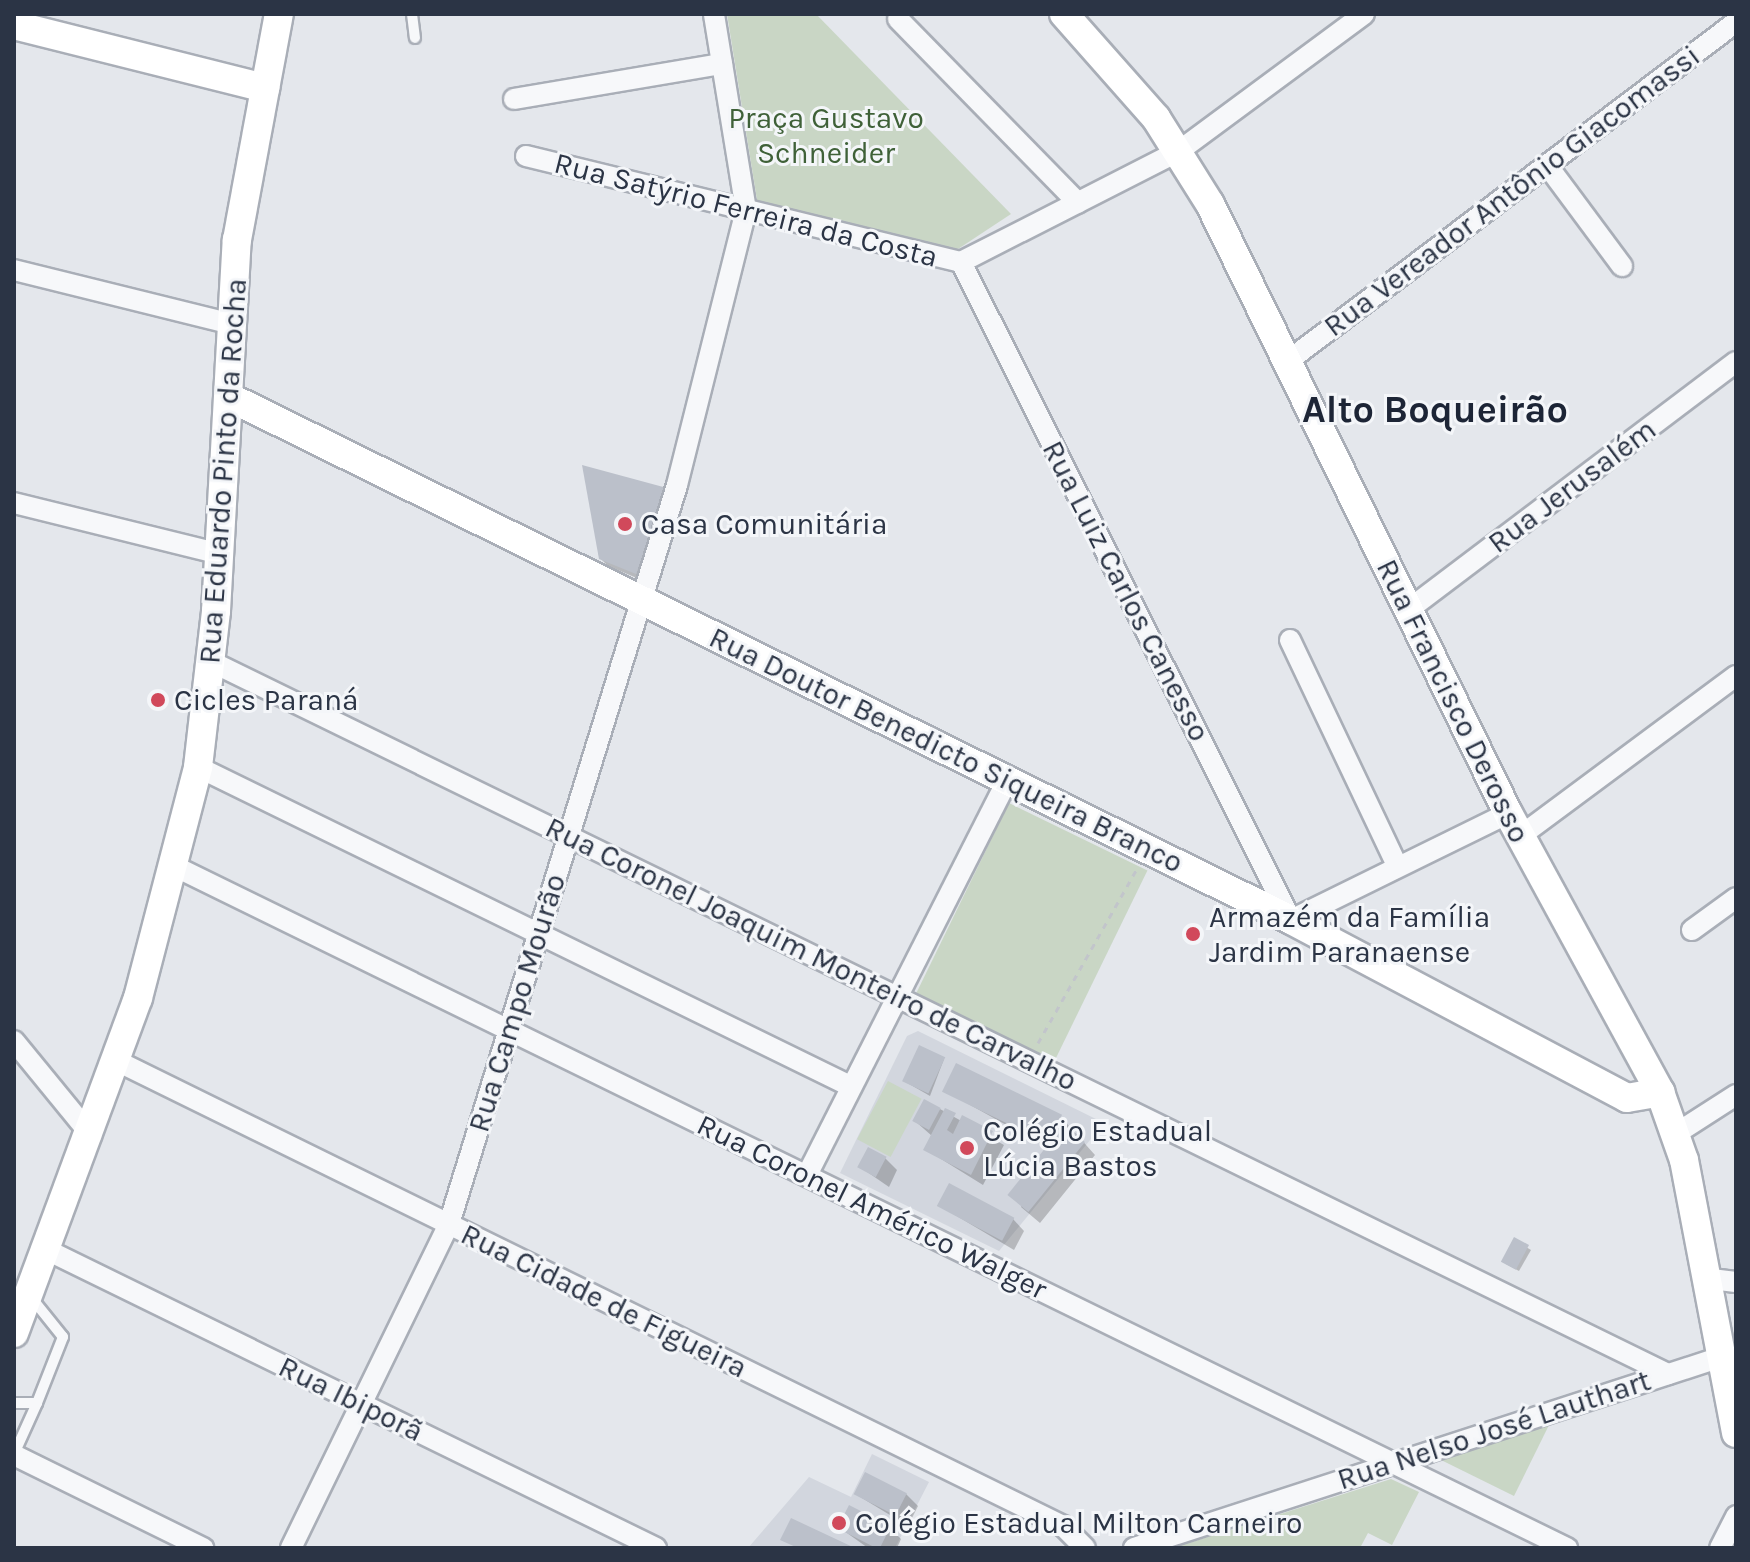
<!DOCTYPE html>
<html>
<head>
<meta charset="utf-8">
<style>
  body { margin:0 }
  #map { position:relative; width:1750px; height:1562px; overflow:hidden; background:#e4e7ec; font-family:Karla,sans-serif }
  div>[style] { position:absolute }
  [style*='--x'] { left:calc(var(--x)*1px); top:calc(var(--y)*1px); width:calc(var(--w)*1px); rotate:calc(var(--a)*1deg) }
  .built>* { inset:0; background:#d2d6de }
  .green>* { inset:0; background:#c9d6c5; transform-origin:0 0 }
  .shadow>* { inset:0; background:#0003 }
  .building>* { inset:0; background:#bbc0ca; transform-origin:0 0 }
  .path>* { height:3px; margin-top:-1.5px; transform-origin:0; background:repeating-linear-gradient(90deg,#c2c5cb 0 6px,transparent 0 12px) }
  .roads { filter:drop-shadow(2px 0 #a9aeb7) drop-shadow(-2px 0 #a9aeb7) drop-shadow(0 2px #a9aeb7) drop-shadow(0 -2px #a9aeb7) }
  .lane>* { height:10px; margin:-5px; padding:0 5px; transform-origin:5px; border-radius:5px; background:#f7f8fa }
  .street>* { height:20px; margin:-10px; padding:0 10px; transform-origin:10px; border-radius:10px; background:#f7f8fa }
  .secondary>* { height:28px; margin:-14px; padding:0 14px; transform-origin:14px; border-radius:14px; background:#fff }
  .dots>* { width:22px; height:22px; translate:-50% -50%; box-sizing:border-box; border:4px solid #f4f6f9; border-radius:50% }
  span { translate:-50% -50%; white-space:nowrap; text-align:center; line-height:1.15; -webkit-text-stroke:6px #f4f6f9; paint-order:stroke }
  .park-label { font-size:30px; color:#3f6138 }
  .street-label { font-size:30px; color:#2b3445 }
  .poi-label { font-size:30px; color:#2b3445 }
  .left { translate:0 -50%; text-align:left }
  .district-label { font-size:38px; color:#1d2536; font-weight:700 }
  .frame { position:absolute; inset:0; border:16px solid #2b3445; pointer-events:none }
</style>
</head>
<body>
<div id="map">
  <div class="built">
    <div style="clip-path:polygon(918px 1031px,1104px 1123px,999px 1251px,840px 1173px,907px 1036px)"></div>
    <div style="clip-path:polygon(872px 1454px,929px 1482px,895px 1548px,748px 1548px,809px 1477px,851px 1497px)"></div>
  </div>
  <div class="green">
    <div style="clip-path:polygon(727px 14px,816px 14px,1011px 214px,958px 249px,757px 200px)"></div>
    <div style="left:1009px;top:803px;width:154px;height:215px;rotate:26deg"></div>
    <div style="left:888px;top:1081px;width:38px;height:66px;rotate:28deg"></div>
    <div style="clip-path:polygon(1549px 1425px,1514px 1496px,1439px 1459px)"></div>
    <div style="clip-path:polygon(1391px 1479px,1419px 1492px,1392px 1545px,1368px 1533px,1360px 1548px,1173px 1548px)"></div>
  </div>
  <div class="shadow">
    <div style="clip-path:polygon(666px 490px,644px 581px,608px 566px,600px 558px)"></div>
    <div style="clip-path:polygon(944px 1059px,930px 1096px,904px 1081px)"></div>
    <div style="clip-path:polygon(945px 1091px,1060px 1116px,1095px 1155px,1040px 1223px,1021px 1207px,1048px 1148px)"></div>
    <div style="clip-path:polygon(940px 1109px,1004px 1145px,983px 1185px,925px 1149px,932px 1136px,915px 1121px)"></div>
    <div style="clip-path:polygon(885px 1158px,897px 1170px,889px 1187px,860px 1167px)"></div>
    <div style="clip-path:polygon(940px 1206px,1013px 1219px,1024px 1231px,1014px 1250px)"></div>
    <div style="clip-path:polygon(1515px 1240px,1531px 1250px,1519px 1271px,1506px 1264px)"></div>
    <div style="clip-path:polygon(906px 1494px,918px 1506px,908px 1526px,857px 1495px)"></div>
    <div style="clip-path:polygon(840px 1528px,890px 1528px,901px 1539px,897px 1548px,868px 1548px)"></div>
  </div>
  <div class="building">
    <div style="clip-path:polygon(582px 465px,667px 488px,636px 574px,599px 559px)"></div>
    <div style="left:919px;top:1045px;width:29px;height:40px;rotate:25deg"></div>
    <div style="left:956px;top:1063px;width:118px;height:32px;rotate:26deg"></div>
    <div style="left:924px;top:1099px;width:19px;height:25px;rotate:28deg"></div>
    <div style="clip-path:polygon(945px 1108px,956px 1113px,947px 1130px,953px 1134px,962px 1115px,993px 1131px,971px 1175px,923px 1150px)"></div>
    <div style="left:1064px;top:1125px;width:27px;height:90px;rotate:39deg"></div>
    <div style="left:868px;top:1147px;width:21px;height:23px;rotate:28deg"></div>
    <div style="left:949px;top:1183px;width:74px;height:26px;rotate:28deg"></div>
    <div style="left:1514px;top:1237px;width:17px;height:28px;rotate:28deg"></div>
    <div style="left:865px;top:1472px;width:47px;height:25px;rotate:27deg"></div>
    <div style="left:849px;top:1505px;width:47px;height:26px;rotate:27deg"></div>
    <div style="clip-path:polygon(791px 1518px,855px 1548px,798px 1548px,780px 1540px)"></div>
  </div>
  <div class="path">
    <div style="--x:1038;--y:1043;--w:200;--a:-60.4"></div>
  </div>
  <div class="roads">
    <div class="lane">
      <div style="--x:412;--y:14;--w:24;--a:83"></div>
      <div style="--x:14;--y:1403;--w:23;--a:0"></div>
      <div style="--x:37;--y:1403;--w:71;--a:-68.5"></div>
      <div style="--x:63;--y:1337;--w:53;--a:-128.8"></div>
      <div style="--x:14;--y:1454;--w:56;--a:-65.7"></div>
    </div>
    <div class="street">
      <div style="--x:898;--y:19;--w:257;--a:45.6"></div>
      <div style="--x:514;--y:99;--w:211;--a:-9.6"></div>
      <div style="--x:526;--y:156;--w:448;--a:13.7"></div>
      <div style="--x:961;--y:262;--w:245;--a:-27"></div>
      <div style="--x:1179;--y:151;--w:230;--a:-36.5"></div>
      <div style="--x:1547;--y:165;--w:126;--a:53.4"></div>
      <div style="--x:961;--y:262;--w:736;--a:63.37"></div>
      <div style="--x:1291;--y:920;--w:242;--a:-26.2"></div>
      <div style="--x:14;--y:270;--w:226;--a:13.9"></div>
      <div style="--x:1288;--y:361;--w:562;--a:-37.11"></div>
      <div style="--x:14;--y:503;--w:212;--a:13.9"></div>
      <div style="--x:1408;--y:610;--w:411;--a:-37.1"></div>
      <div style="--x:1290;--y:640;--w:251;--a:64.6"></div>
      <div style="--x:212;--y:662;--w:1621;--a:26.06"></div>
      <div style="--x:198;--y:767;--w:726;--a:26.07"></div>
      <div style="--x:1519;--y:837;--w:270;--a:-36.6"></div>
      <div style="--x:176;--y:867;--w:1549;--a:26.09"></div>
      <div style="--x:1692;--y:930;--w:54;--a:-36"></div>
      <div style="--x:14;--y:1041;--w:122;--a:50.7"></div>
      <div style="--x:117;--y:1061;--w:1054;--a:26.18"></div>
      <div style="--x:1063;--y:1526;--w:31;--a:45"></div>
      <div style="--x:1677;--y:1133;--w:70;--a:-32.8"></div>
      <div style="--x:807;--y:1175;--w:442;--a:-63.1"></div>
      <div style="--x:47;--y:1250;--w:678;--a:26.07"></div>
      <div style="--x:1703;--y:1278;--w:33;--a:7"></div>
      <div style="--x:14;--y:1455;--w:211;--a:26.2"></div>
      <div style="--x:291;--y:1548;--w:360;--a:-64"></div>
      <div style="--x:449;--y:1224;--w:773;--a:-72.85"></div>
      <div style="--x:677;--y:485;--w:284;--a:-75.9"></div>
      <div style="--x:746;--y:210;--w:199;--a:-99.3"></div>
      <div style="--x:1134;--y:1548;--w:614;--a:-18.02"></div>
      <div style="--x:1720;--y:1548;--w:36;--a:-63"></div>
    </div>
    <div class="secondary">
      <div style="--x:1064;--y:14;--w:139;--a:48.5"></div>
      <div style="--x:1156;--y:118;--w:102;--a:57.9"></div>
      <div style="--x:1210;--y:204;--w:678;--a:63.93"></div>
      <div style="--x:1508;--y:813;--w:318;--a:61.4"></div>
      <div style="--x:1660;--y:1092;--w:72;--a:70.6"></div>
      <div style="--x:1684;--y:1160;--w:278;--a:79.2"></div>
      <div style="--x:14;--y:25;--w:259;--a:14.1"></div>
      <div style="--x:229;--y:397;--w:1184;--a:26.22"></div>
      <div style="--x:1291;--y:920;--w:380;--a:27.9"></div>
      <div style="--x:1627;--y:1098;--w:34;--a:-10"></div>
      <div style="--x:14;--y:1333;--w:357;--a:-69.7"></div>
      <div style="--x:138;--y:998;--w:239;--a:-75.4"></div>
      <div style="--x:198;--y:767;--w:157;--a:-83.4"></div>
      <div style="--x:216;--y:611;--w:372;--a:-86.8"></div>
      <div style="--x:237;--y:240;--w:230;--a:-79.5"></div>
    </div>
  </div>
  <div class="dots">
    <div style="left:625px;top:524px;background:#d1495b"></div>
    <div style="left:158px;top:700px;background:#d1495b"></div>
    <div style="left:1193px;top:934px;background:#d1495b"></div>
    <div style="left:967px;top:1148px;background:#d1495b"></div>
    <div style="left:839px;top:1523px;background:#d1495b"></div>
  </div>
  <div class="park-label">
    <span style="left:826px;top:135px">Praça Gustavo<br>Schneider</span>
  </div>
  <div class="street-label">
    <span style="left:1512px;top:191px;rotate:-37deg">Rua Vereador Antônio Giacomassi</span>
    <span style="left:746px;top:210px;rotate:14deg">Rua Satýrio Ferreira da Costa</span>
    <span style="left:223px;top:471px;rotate:-86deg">Rua Eduardo Pinto da Rocha</span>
    <span style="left:1572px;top:486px;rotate:-37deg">Rua Jerusalém</span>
    <span style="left:1126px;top:591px;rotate:63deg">Rua Luiz Carlos Canesso</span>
    <span style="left:1453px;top:701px;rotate:64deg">Rua Francisco Derosso</span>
    <span style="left:946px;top:750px;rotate:26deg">Rua Doutor Benedicto Siqueira Branco</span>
    <span style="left:811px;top:954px;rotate:26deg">Rua Coronel Joaquim Monteiro de Carvalho</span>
    <span style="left:517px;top:1003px;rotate:-73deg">Rua Campo Mourão</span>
    <span style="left:872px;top:1207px;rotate:26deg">Rua Coronel Américo Walger</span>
    <span style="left:604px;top:1301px;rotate:26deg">Rua Cidade de Figueira</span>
    <span style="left:351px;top:1399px;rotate:26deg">Rua Ibiporã</span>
    <span style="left:1494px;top:1430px;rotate:-18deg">Rua Nelso José Lauthart</span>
  </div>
  <div class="poi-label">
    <span class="left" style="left:641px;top:524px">Casa Comunitária</span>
    <span class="left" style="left:174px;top:700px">Cicles Paraná</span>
    <span class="left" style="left:1209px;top:934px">Armazém da Família<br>Jardim Paranaense</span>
    <span class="left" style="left:983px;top:1148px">Colégio Estadual<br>Lúcia Bastos</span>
    <span class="left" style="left:855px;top:1523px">Colégio Estadual Milton Carneiro</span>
  </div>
  <div class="district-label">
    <span style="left:1435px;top:410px">Alto Boqueirão</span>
  </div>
  <div class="frame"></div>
</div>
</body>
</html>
